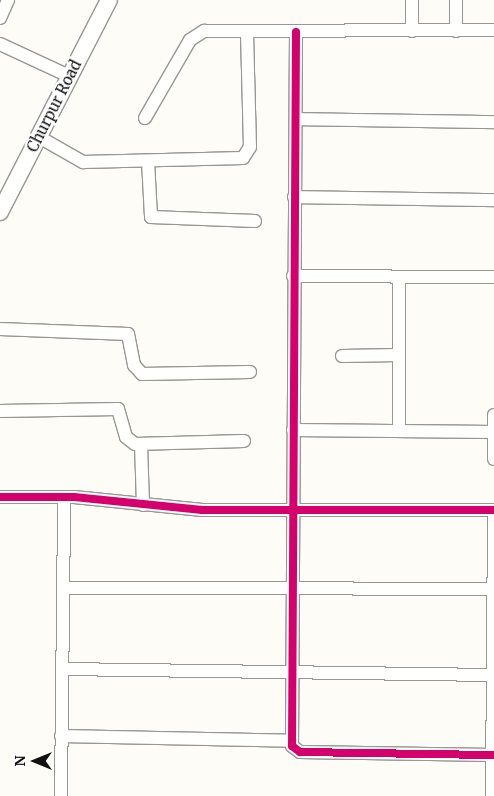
<!DOCTYPE html>
<html>
<head>
<meta charset="utf-8">
<style>
  body { margin:0 }
  #map { position:relative; width:494px; height:796px; overflow:hidden; background:#fdfcf7; font-family:Merriweather,serif }
  div>[style] { position:absolute }
  [style*='--x'] { left:calc(var(--x)*1px); top:calc(var(--y)*1px); width:calc(var(--w)*1px); rotate:calc(var(--a)*1deg) }
  .roads { filter:drop-shadow(1px 0 #979795) drop-shadow(-1px 0 #979795) drop-shadow(0 1px #979795) drop-shadow(0 -1px #979795) }
  .minor>* { height:12px; margin:-6px; padding:0 6px; transform-origin:6px; border-radius:6px; background:#fffffe }
  .tertiary>* { height:16px; margin:-8px; padding:0 8px; transform-origin:8px; border-radius:8px; background:#fffffe }
  .cycleway>* { height:8px; margin:-4px; padding:0 4px; transform-origin:4px; border-radius:4px; background:#d6006c }
  span { translate:-50% -50%; white-space:nowrap; text-align:center; line-height:1.15; -webkit-text-stroke:5px #fff; paint-order:stroke }
  .street-label { font-size:15px; color:#111 }
  .north { position:absolute; left:10px; top:736px; width:50px; height:50px; -webkit-text-stroke:4px #fff; paint-order:stroke; rotate:270deg; font-size:14px; font-weight:700; line-height:20px; text-align:center; color:#111 }
  .north::after { content:''; display:block; margin:auto; width:18px; height:22px; background:#111; clip-path:polygon(50% 0,100% 100%,50% 72%,0 100%) }
</style>
</head>
<body>
<div id="map">
  <div class="roads">
    <div class="minor">
      <div style="--x:412;--y:0;--w:31;--a:90"></div>
      <div style="--x:456;--y:0;--w:31;--a:90"></div>
      <div style="--x:0;--y:18;--w:20;--a:-66"></div>
      <div style="--x:296;--y:32;--w:714;--a:90.32"></div>
      <div style="--x:292;--y:746;--w:10;--a:37"></div>
      <div style="--x:300;--y:752;--w:194;--a:0.9"></div>
      <div style="--x:0;--y:44;--w:76;--a:24.9"></div>
      <div style="--x:145;--y:118;--w:90;--a:-60"></div>
      <div style="--x:190;--y:40;--w:17;--a:-33"></div>
      <div style="--x:204;--y:31;--w:290;--a:-0.2"></div>
      <div style="--x:296;--y:119;--w:198;--a:0.9"></div>
      <div style="--x:39;--y:137;--w:51;--a:29.6"></div>
      <div style="--x:83;--y:162;--w:160;--a:-1.4"></div>
      <div style="--x:243;--y:158;--w:13;--a:-58"></div>
      <div style="--x:250;--y:147;--w:115;--a:-91.5"></div>
      <div style="--x:148;--y:161;--w:56;--a:86.9"></div>
      <div style="--x:151;--y:217;--w:104;--a:2.2"></div>
      <div style="--x:294;--y:197;--w:200;--a:0.9"></div>
      <div style="--x:293;--y:276;--w:201;--a:0.3"></div>
      <div style="--x:399;--y:278;--w:153;--a:90"></div>
      <div style="--x:0;--y:329;--w:128;--a:2.2"></div>
      <div style="--x:128;--y:334;--w:32;--a:79"></div>
      <div style="--x:134;--y:365;--w:12;--a:48"></div>
      <div style="--x:142;--y:374;--w:108;--a:-1.1"></div>
      <div style="--x:342;--y:356;--w:57;--a:-1"></div>
      <div style="--x:0;--y:411;--w:118;--a:-1"></div>
      <div style="--x:118;--y:409;--w:29;--a:74"></div>
      <div style="--x:126;--y:437;--w:11;--a:38"></div>
      <div style="--x:135;--y:444;--w:109;--a:-1.6"></div>
      <div style="--x:494;--y:415;--w:44;--a:90"></div>
      <div style="--x:293;--y:430;--w:201;--a:0.6"></div>
      <div style="--x:141;--y:444;--w:61;--a:88.1"></div>
      <div style="--x:0;--y:497;--w:74;--a:0"></div>
      <div style="--x:74;--y:497;--w:129;--a:5.8"></div>
      <div style="--x:202;--y:510;--w:292;--a:0"></div>
      <div style="--x:63;--y:588;--w:431;--a:0.1"></div>
      <div style="--x:62;--y:669;--w:432;--a:0.8"></div>
      <div style="--x:61;--y:736;--w:231;--a:1.2"></div>
      <div style="--x:61;--y:796;--w:299;--a:-89.4"></div>
      <div style="--x:492;--y:796;--w:279;--a:-89.6"></div>
    </div>
    <div class="tertiary">
      <div style="--x:0;--y:212;--w:238;--a:-62.8"></div>
    </div>
  </div>
  <div class="cycleway">
    <div style="--x:296;--y:32;--w:714;--a:90.32"></div>
    <div style="--x:292;--y:746;--w:10;--a:37"></div>
    <div style="--x:300;--y:752;--w:194;--a:0.9"></div>
    <div style="--x:0;--y:497;--w:74;--a:0"></div>
    <div style="--x:74;--y:497;--w:129;--a:5.8"></div>
    <div style="--x:202;--y:510;--w:292;--a:0"></div>
  </div>
  <div class="street-label">
    <span style="left:54px;top:106px;rotate:-63deg">Churpur Road</span>
  </div>
  <div class="north">N</div>
</div>
</body>
</html>
